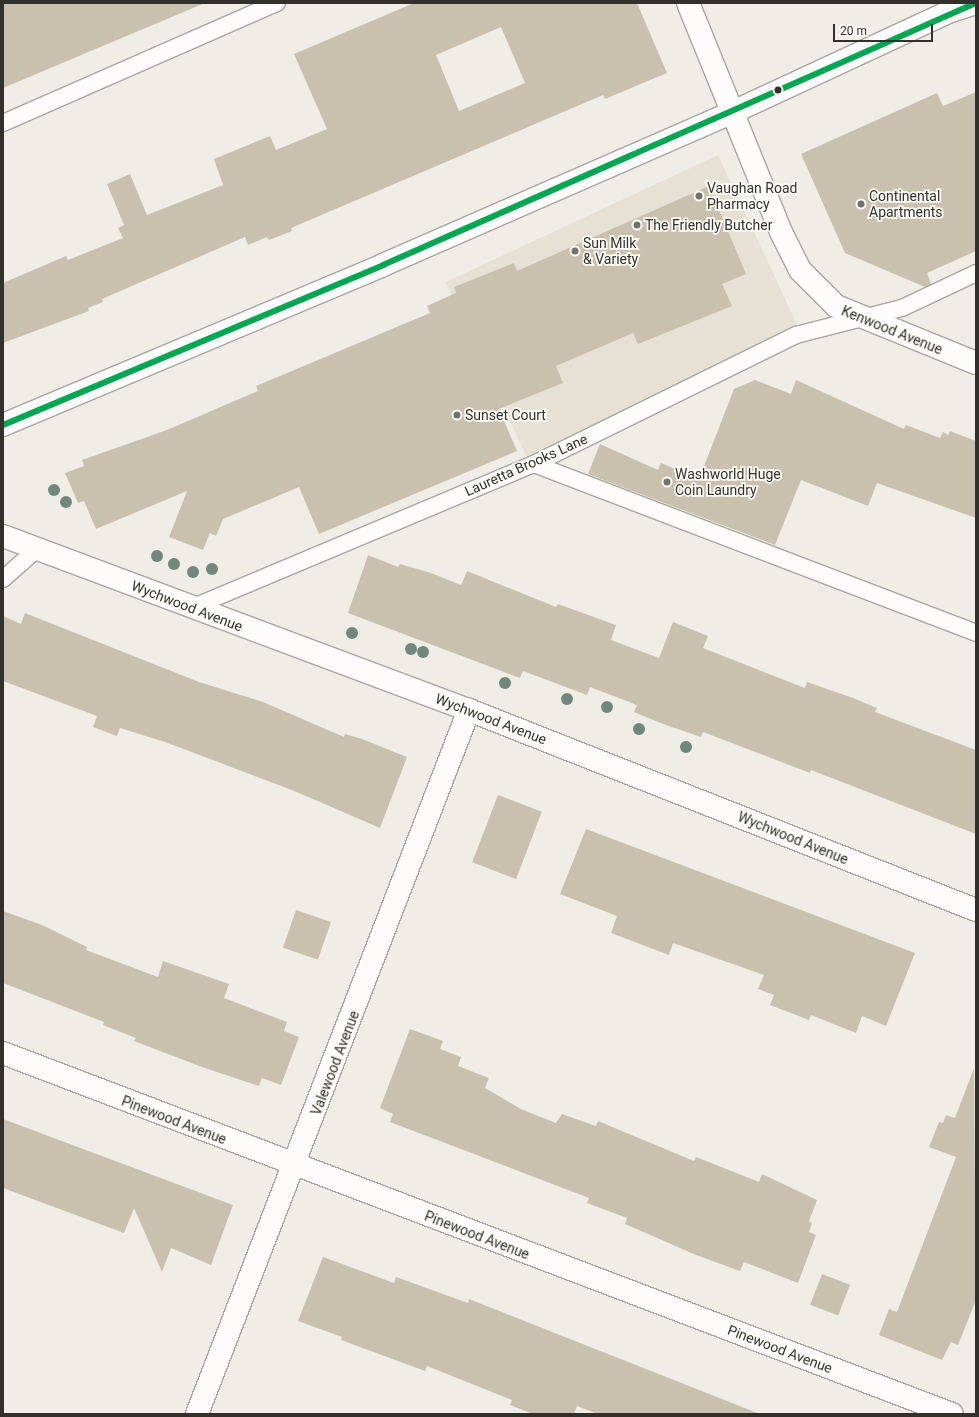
<!DOCTYPE html>
<html>
<head>
<meta charset="utf-8">
<style>
  body { margin:0 }
  #map { position:relative; width:979px; height:1417px; overflow:hidden; background:#f0ede7; font-family:Roboto,sans-serif }
  div>[style] { position:absolute }
  [style*='--x'] { left:calc(var(--x)*1px); top:calc(var(--y)*1px); width:calc(var(--w)*1px); rotate:calc(var(--a)*1deg) }
  .built>* { inset:0; background:#e6e1d4; transform-origin:0 0 }
  .building>* { inset:0; background:#cac0ae; transform-origin:0 0 }
  .roads { filter:drop-shadow(1px 0 #a7a5a0) drop-shadow(-1px 0 #a7a5a0) drop-shadow(0 1px #a7a5a0) drop-shadow(0 -1px #a7a5a0) }
  .service>* { height:16px; margin:-8px; padding:0 8px; transform-origin:8px; border-radius:8px; background:#fdfcfb }
  .minor>* { height:22px; margin:-11px; padding:0 11px; transform-origin:11px; border-radius:11px; background:#fdfcfb }
  .tertiary>* { height:22px; margin:-11px; padding:0 11px; transform-origin:11px; border-radius:11px; background:#fdfcfb }
  .bus-1>* { height:6px; margin:-3px; padding:0 3px; transform-origin:3px; border-radius:3px; background:#00a651 }
  .trees>* { width:12px; height:12px; margin:-6px; border-radius:50%; background:#70887c }
  .dots>* { width:11px; height:11px; translate:-50% -50%; box-sizing:border-box; border:2px solid #fefcf7; border-radius:50% }
  span { translate:-50% -50%; white-space:nowrap; text-align:center; line-height:1.15; -webkit-text-stroke:3.5px #fefcf7; paint-order:stroke }
  .poi-label { font-size:14px; color:#32302b }
  .left { translate:0 -50%; text-align:left }
  .street-label { font-size:14px; color:#32302b }
  .frame { position:absolute; inset:0; border:4px solid #32302b; pointer-events:none }
  .scale { position:absolute; left:833px; top:24px; width:100px; height:18px; box-sizing:border-box; border:2px solid #32302b; border-top:0; padding-left:5px; font-size:12px; line-height:14px; white-space:nowrap; color:#32302b; -webkit-text-stroke:3px #fefcf7; paint-order:stroke }
</style>
</head>
<body>
<div id="map">
  <div class="built">
    <div style="left:718px;top:155px;width:202px;height:301px;rotate:65deg"></div>
  </div>
  <div class="building">
    <div style="clip-path:polygon(3px 3px,205px 3px,3px 88px)"></div>
    <div style="clip-path:polygon(evenodd,414px 3px,637px 3px,667px 73px,605px 99px,603px 95px,291px 228px,292px 231px,269px 240px,267px 237px,248px 245px,245px 237px,102px 299px,103px 302px,88px 308px,89px 311px,3px 343px,3px 283px,66px 256px,68px 260px,123px 238px,118px 228px,124px 225px,107px 184px,130px 174px,147px 215px,223px 185px,214px 159px,270px 136px,276px 150px,327px 129px,294px 54px,414px 3px,501px 27px,525px 83px,459px 111px,436px 55px,501px 27px)"></div>
    <div style="clip-path:polygon(976px 92px,976px 251px,927px 273px,931px 284px,925px 287px,845px 253px,801px 154px,937px 93px,943px 106px)"></div>
    <div style="clip-path:polygon(709px 186px,746px 274px,722px 284px,732px 306px,638px 344px,633px 333px,556px 366px,563px 383px,499px 409px,517px 451px,319px 534px,299px 487px,223px 519px,216px 536px,210px 533px,203px 550px,169px 537px,187px 491px,96px 529px,84px 501px,78px 503px,65px 473px,84px 466px,82px 460px,167px 430px,258px 391px,256px 386px,430px 313px,427px 306px,456px 293px,454px 287px,514px 263px,517px 271px)"></div>
    <div style="clip-path:polygon(755px 380px,791px 394px,796px 380px,904px 429px,906px 425px,940px 438px,943px 432px,948px 435px,950px 431px,976px 441px,976px 518px,877px 483px,868px 506px,801px 480px,775px 545px,588px 474px,600px 444px,658px 470px,661px 463px,699px 479px,734px 389px)"></div>
    <div style="clip-path:polygon(368px 555px,398px 567px,400px 564px,431px 573px,461px 585px,467px 571px,556px 607px,558px 604px,616px 625px,611px 640px,659px 658px,673px 622px,708px 636px,703px 648px,805px 688px,807px 682px,853px 698px,877px 708px,875px 712px,976px 750px,976px 834px,811px 770px,810px 773px,703px 732px,701px 737px,663px 724px,634px 712px,637px 705px,590px 687px,587px 695px,523px 671px,520px 678px,348px 613px)"></div>
    <div style="clip-path:polygon(25px 613px,199px 682px,263px 702px,344px 737px,345px 734px,362px 739px,407px 757px,380px 828px,292px 790px,165px 742px,120px 728px,117px 736px,93px 727px,97px 716px,3px 681px,3px 616px,21px 624px)"></div>
    <div style="left:498px;top:795px;width:47px;height:72px;rotate:21deg"></div>
    <div style="clip-path:polygon(586px 829px,915px 953px,886px 1026px,862px 1016px,856px 1033px,811px 1015px,809px 1020px,770px 1005px,774px 995px,758px 989px,764px 975px,673px 943px,669px 955px,611px 933px,617px 916px,560px 894px)"></div>
    <div style="left:296px;top:910px;width:37px;height:40px;rotate:19deg"></div>
    <div style="clip-path:polygon(3px 911px,42px 925px,87px 947px,86px 950px,158px 977px,163px 961px,229px 984px,224px 998px,287px 1022px,284px 1031px,299px 1037px,281px 1085px,262px 1078px,259px 1086px,202px 1067px,134px 1041px,136px 1038px,103px 1025px,104px 1022px,3px 983px)"></div>
    <div style="clip-path:polygon(410px 1029px,443px 1041px,440px 1049px,461px 1057px,458px 1066px,489px 1078px,485px 1088px,521px 1109px,556px 1123px,562px 1114px,596px 1126px,598px 1121px,694px 1161px,696px 1157px,759px 1182px,762px 1174px,817px 1200px,809px 1221px,812px 1223px,809px 1232px,816px 1235px,798px 1283px,744px 1262px,740px 1271px,696px 1255px,625px 1224px,627px 1218px,587px 1203px,589px 1198px,390px 1122px,393px 1114px,380px 1108px)"></div>
    <div style="clip-path:polygon(974px 1068px,976px 1300px,958px 1345px,951px 1342px,942px 1360px,879px 1335px,889px 1309px,897px 1312px,956px 1157px,929px 1147px,939px 1122px,943px 1123px,946px 1115px,955px 1118px)"></div>
    <div style="clip-path:polygon(3px 1119px,233px 1205px,211px 1265px,171px 1248px,162px 1272px,134px 1208px,124px 1233px,3px 1188px)"></div>
    <div style="clip-path:polygon(323px 1257px,394px 1283px,396px 1277px,468px 1303px,469px 1299px,760px 1414px,598px 1414px,577px 1406px,574px 1414px,533px 1414px,510px 1405px,512px 1400px,427px 1366px,425px 1371px,341px 1340px,342px 1337px,298px 1321px)"></div>
    <div style="left:822px;top:1274px;width:30px;height:33px;rotate:21deg"></div>
  </div>
  <div class="roads">
    <div class="service">
      <div style="--x:3;--y:123;--w:299;--a:-23.7"></div>
      <div style="--x:534;--y:464;--w:473;--a:20.9"></div>
      <div style="--x:3;--y:579;--w:45;--a:-41.4"></div>
      <div style="--x:191;--y:608;--w:372;--a:-22.8"></div>
      <div style="--x:534;--y:464;--w:292;--a:-26.2"></div>
      <div style="--x:796;--y:335;--w:109;--a:-14.3"></div>
      <div style="--x:902;--y:308;--w:82;--a:-25.3"></div>
    </div>
    <div class="minor">
      <div style="--x:688;--y:3;--w:247;--a:67.9"></div>
      <div style="--x:781;--y:232;--w:42;--a:63.4"></div>
      <div style="--x:800;--y:270;--w:51;--a:45"></div>
      <div style="--x:836;--y:306;--w:151;--a:22.2"></div>
      <div style="--x:3;--y:536;--w:497;--a:20.5"></div>
      <div style="--x:469;--y:710;--w:545;--a:21.53"></div>
      <div style="--x:3;--y:1053;--w:1015;--a:20.83"></div>
      <div style="--x:197;--y:1414;--w:755;--a:-68.88"></div>
    </div>
    <div class="tertiary">
      <div style="--x:3;--y:425;--w:412;--a:-22.8"></div>
      <div style="--x:383;--y:265;--w:380;--a:-23.6"></div>
      <div style="--x:731;--y:113;--w:242;--a:-24.9"></div>
      <div style="--x:951;--y:11;--w:26;--a:-18"></div>
    </div>
  </div>
  <div class="bus-1">
    <div style="--x:3;--y:425;--w:412;--a:-22.8"></div>
    <div style="--x:383;--y:265;--w:648;--a:-23.84"></div>
  </div>
  <div class="trees">
    <div style="left:54px;top:490px"></div>
    <div style="left:66px;top:502px"></div>
    <div style="left:157px;top:556px"></div>
    <div style="left:174px;top:564px"></div>
    <div style="left:212px;top:569px"></div>
    <div style="left:193px;top:572px"></div>
    <div style="left:352px;top:633px"></div>
    <div style="left:411px;top:649px"></div>
    <div style="left:423px;top:652px"></div>
    <div style="left:505px;top:683px"></div>
    <div style="left:567px;top:699px"></div>
    <div style="left:607px;top:707px"></div>
    <div style="left:639px;top:729px"></div>
    <div style="left:686px;top:747px"></div>
  </div>
  <div class="dots">
    <div style="left:778px;top:90px;background:#32302b"></div>
    <div style="left:699px;top:196px;background:#74726d"></div>
    <div style="left:861px;top:204px;background:#74726d"></div>
    <div style="left:637px;top:225px;background:#74726d"></div>
    <div style="left:575px;top:251px;background:#74726d"></div>
    <div style="left:457px;top:415px;background:#74726d"></div>
    <div style="left:667px;top:482px;background:#74726d"></div>
  </div>
  <div class="poi-label">
    <span class="left" style="left:707px;top:196px">Vaughan Road<br>Pharmacy</span>
    <span class="left" style="left:869px;top:204px">Continental<br>Apartments</span>
    <span class="left" style="left:645px;top:225px">The Friendly Butcher</span>
    <span class="left" style="left:583px;top:251px">Sun Milk<br>&amp; Variety</span>
    <span class="left" style="left:465px;top:415px">Sunset Court</span>
    <span class="left" style="left:675px;top:482px">Washworld Huge<br>Coin Laundry</span>
  </div>
  <div class="street-label">
    <span style="left:892px;top:330px;rotate:22deg">Kenwood Avenue</span>
    <span style="left:526px;top:465px;rotate:-24deg">Lauretta Brooks Lane</span>
    <span style="left:187px;top:606px;rotate:21deg">Wychwood Avenue</span>
    <span style="left:491px;top:719px;rotate:21deg">Wychwood Avenue</span>
    <span style="left:793px;top:838px;rotate:22deg">Wychwood Avenue</span>
    <span style="left:335px;top:1063px;rotate:-69deg">Valewood Avenue</span>
    <span style="left:174px;top:1120px;rotate:21deg">Pinewood Avenue</span>
    <span style="left:477px;top:1235px;rotate:21deg">Pinewood Avenue</span>
    <span style="left:780px;top:1349px;rotate:21deg">Pinewood Avenue</span>
  </div>
  <div class="frame"></div>
  <div class="scale">20 m</div>
</div>
</body>
</html>
